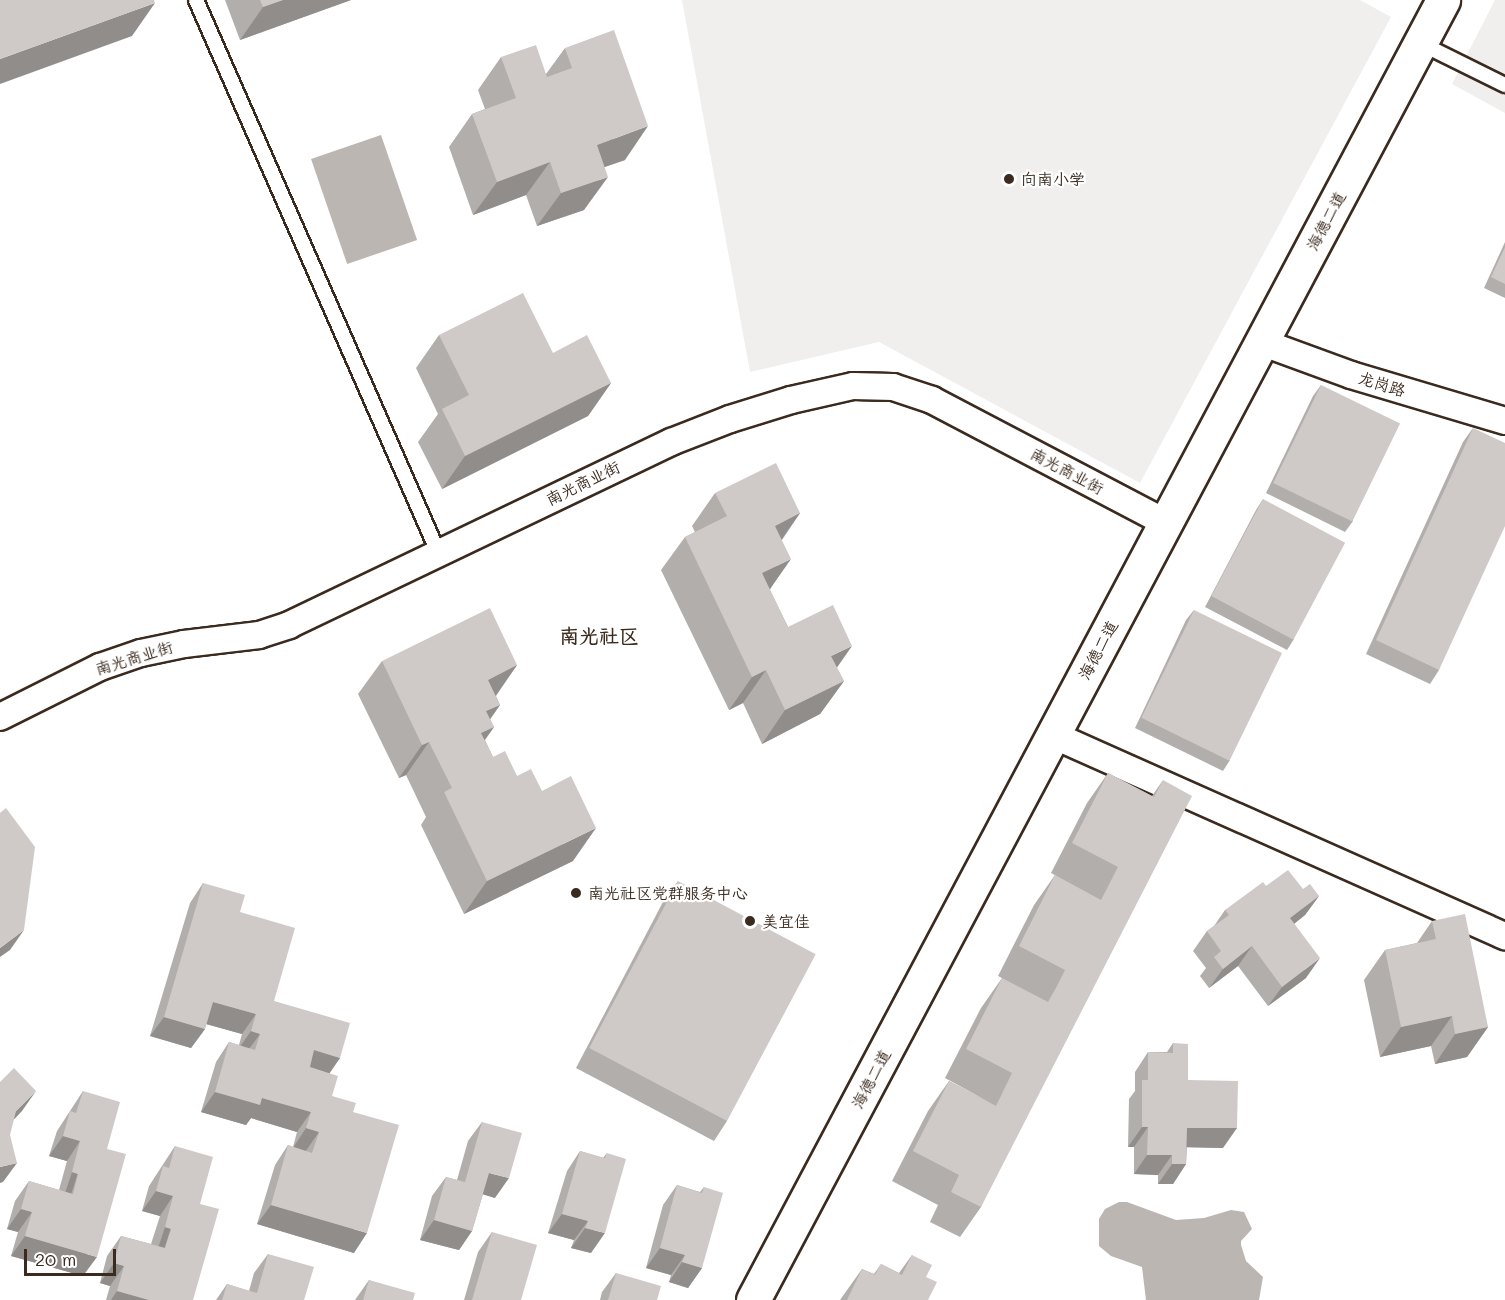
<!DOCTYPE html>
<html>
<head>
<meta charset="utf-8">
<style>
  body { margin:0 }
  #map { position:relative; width:1505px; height:1300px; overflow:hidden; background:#fff; font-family:Mali,"LXGW WenKai TC",sans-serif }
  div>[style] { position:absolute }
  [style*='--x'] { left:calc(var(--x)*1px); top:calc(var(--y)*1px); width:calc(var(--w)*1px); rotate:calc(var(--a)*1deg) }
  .built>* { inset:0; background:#f1efee }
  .water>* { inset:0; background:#bcb6b3; transform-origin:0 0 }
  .roads { filter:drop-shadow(2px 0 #3b2a1e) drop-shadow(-2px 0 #3b2a1e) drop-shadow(0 2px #3b2a1e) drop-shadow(0 -2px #3b2a1e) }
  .lane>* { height:14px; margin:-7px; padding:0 7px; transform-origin:7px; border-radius:7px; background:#fff }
  .street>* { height:26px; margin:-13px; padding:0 13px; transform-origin:13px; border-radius:13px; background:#fff }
  .secondary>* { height:33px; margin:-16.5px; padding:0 16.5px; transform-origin:16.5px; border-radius:16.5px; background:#fff }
  .wall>* { inset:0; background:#b2aeab }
  .shaded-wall>* { inset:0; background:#918d8b; transform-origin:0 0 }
  .building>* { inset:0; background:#cfcac7; transform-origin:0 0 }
  .dots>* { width:16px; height:16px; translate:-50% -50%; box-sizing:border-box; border:3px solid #fff; border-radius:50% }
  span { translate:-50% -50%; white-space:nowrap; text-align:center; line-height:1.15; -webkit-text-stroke:4.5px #fff; paint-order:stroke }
  .poi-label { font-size:16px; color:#3b2a1e }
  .left { translate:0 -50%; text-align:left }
  .street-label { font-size:16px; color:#3b2a1e }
  .quarter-label { font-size:20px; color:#3b2a1e; font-weight:700 }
  .scale { position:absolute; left:24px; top:1249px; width:92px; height:27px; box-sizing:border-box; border:3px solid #3b2a1e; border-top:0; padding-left:8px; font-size:18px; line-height:21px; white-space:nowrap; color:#3b2a1e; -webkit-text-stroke:4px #fff; paint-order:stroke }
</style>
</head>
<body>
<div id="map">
  <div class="built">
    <div style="clip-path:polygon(682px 0,1360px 0,1391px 17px,1140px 483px,879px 342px,750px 372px)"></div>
    <div style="clip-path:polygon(1495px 0,1505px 0,1505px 113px,1452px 84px)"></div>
  </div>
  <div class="water">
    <div style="left:381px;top:135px;width:111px;height:74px;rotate:71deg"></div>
    <div style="clip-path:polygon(1119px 1202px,1127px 1202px,1176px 1220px,1204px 1218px,1231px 1210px,1244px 1212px,1252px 1229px,1241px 1241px,1241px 1245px,1246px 1261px,1263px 1277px,1259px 1300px,1146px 1300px,1142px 1267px,1111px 1256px,1099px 1246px,1099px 1219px,1105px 1209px)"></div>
  </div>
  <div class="roads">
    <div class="lane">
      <div style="--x:196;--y:0;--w:605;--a:66.32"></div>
      <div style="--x:1420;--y:43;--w:95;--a:26.3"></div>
    </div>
    <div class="street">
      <div style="--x:1261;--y:342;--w:96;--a:20.1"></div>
      <div style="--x:1351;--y:375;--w:161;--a:16.6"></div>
      <div style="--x:0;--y:717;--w:112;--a:-26.6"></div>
      <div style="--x:100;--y:667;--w:43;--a:-18.9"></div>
      <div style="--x:141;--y:653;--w:44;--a:-11.8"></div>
      <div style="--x:184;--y:644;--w:76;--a:-6.8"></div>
      <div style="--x:259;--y:635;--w:32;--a:-18"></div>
      <div style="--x:289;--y:625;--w:424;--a:-25.6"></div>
      <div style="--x:671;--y:442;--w:63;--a:-21.3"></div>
      <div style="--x:730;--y:419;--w:64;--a:-17.3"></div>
      <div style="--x:791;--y:400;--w:64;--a:-12.7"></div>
      <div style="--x:853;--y:386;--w:40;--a:1.4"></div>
      <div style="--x:893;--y:387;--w:41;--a:18.4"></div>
      <div style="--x:932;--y:400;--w:264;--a:27.7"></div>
      <div style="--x:1053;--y:735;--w:495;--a:24"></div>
    </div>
    <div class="secondary">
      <div style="--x:753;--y:1300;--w:1472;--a:-62.04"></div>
    </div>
  </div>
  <div class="wall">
    <div style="clip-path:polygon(225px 0,351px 0,240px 40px)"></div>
    <div style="clip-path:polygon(565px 48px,625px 160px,604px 167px,584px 210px,537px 226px,526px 195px,473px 215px,449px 147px,472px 114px,485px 109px,478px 90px,501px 57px,546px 74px)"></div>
    <div style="clip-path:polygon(1505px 242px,1505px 298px,1484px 288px)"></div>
    <div style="clip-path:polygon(439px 335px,553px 353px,611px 383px,588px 416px,442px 489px,418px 442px,438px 414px,416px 368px)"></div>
    <div style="clip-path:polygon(1321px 385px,1353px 521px,1345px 532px,1266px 493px,1313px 396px)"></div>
    <div style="clip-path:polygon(1473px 428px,1439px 670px,1430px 684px,1366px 654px,1463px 442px)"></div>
    <div style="clip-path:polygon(715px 493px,800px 513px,782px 540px,770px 590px,788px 627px,837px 668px,844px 681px,820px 714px,762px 744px,743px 703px,729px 710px,661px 570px,685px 537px,695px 532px,692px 526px)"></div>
    <div style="clip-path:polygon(1263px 499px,1294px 639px,1287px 650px,1205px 607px,1256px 510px)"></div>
    <div style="clip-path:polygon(1194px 610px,1230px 760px,1223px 771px,1135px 728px,1186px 620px)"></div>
    <div style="clip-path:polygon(382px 661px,517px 665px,496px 696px,500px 705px,490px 719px,494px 727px,485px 740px,493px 757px,517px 776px,573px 861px,464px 914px,421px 825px,426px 817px,406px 775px,399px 778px,358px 694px)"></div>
    <div style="clip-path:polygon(1108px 773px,1152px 796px,1163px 780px,981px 1207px,960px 1237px,930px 1222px,938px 1205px,892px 1181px,928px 1111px,949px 1081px,991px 1103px,945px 1078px,981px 1008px,1002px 978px,1044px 1000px,998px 976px,1034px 905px,1055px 875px,1097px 897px,1051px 873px,1087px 803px)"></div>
    <div style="clip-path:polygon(678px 881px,727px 1121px,714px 1141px,576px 1068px,664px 900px)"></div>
    <div style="clip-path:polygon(203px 883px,240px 912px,274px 1001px,340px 1058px,329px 1073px,332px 1096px,353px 1112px,354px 1253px,257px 1224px,275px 1165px,288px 1145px,293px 1147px,297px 1132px,251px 1118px,246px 1125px,201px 1112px,216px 1062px,229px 1042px,239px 1045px,242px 1034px,206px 1024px,205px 1029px,191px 1048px,150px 1036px,190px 903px)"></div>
    <div style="clip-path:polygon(1266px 886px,1303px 889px,1319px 896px,1305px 915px,1294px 924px,1306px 978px,1268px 1006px,1238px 966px,1209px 988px,1200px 976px,1206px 968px,1193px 951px,1207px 931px,1214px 926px,1225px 910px)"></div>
    <div style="clip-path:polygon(1432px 921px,1488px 1027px,1467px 1057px,1435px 1064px,1431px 1046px,1380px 1057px,1364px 980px,1385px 950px,1417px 943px)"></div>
    <div style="clip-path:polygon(1173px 1043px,1188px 1080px,1223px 1148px,1187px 1147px,1186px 1164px,1173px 1184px,1158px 1184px,1158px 1175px,1134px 1174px,1134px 1147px,1128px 1147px,1129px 1099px,1135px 1091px,1135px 1072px,1148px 1052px,1167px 1052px)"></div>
    <div style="clip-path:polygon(83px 1091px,107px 1149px,83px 1276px,11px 1256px,18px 1232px,7px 1229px,15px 1201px,29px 1181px,59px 1190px,67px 1161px,49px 1156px,57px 1131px)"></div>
    <div style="clip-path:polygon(482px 1122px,495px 1198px,483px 1194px,472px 1231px,459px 1250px,420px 1240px,432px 1196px,446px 1177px,457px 1180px,468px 1141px)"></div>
    <div style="clip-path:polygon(175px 1146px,200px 1204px,193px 1300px,106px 1300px,110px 1286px,100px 1283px,107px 1256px,121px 1236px,151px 1244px,160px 1216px,142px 1211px,149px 1186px)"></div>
    <div style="clip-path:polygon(580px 1151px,603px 1158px,607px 1153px,591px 1253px,571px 1248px,574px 1240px,548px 1233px,567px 1171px)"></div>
    <div style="clip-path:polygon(677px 1185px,700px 1192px,704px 1187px,702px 1268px,688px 1288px,669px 1282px,671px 1275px,646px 1268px,663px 1205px)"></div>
    <div style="clip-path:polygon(492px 1232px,521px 1300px,464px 1300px,478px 1252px)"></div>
    <div style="clip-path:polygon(268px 1254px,304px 1300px,216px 1300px,227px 1284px,249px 1291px,254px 1273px)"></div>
    <div style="clip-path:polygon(912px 1255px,926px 1277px,928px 1300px,840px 1300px,862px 1269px,874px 1274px,881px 1264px,899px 1273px)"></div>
    <div style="clip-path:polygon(616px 1273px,657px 1300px,600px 1300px,602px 1292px)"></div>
    <div style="clip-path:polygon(369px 1280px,413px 1300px,355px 1300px)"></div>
  </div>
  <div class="shaded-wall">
    <div style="clip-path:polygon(283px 0,351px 0,240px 40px,263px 7px)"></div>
    <div style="clip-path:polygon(155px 3px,132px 36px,0 84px,0 59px)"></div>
    <div style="clip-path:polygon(648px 126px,625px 160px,573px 178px,597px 145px)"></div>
    <div style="clip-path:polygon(550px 162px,526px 195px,473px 215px,497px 182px)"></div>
    <div style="clip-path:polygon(608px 177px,584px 210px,537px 226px,561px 193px)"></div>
    <div style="clip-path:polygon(611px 383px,588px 416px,442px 489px,465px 456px)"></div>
    <div style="clip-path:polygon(800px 513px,777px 546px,775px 526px)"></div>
    <div style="clip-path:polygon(791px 559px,768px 592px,762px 573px)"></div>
    <div style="clip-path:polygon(852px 646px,829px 679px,831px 656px)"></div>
    <div style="clip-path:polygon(517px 665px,494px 698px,488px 680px)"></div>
    <div style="clip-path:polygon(766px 670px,743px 703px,729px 710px,752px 677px)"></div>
    <div style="clip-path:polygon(844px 681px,820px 714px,762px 744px,785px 710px)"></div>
    <div style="clip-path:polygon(500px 705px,477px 738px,486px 711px)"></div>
    <div style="clip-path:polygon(494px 727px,470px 760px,481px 733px)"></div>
    <div style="clip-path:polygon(429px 742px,406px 775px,399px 778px,422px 745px)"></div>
    <div style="clip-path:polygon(596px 828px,573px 861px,464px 914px,487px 881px)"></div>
    <div style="clip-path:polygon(1319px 896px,1305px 915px,1276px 938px,1290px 918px)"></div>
    <div style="clip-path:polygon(24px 930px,10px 950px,0 957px,0 948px)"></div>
    <div style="clip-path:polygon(1252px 946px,1238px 966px,1209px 988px,1223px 969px)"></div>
    <div style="clip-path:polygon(1320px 958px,1306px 978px,1268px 1006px,1282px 987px)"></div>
    <div style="clip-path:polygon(213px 1002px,256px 1014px,242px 1034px,199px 1022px)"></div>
    <div style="clip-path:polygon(1452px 1016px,1431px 1046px,1380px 1057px,1401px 1027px)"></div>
    <div style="clip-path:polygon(164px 1017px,205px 1029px,191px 1048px,150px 1036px)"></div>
    <div style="clip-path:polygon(1488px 1027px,1467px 1057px,1435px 1064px,1455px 1034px)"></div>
    <div style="clip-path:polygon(251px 1031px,260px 1034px,246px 1053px,237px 1051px)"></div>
    <div style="clip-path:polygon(314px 1050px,340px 1058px,327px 1077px,301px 1069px)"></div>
    <div style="clip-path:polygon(36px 1091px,22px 1111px,3px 1131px,16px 1111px)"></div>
    <div style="clip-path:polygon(215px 1092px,262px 1098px,311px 1112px,297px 1132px,251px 1118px,246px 1125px,201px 1112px)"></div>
    <div style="clip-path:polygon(1142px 1127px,1148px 1127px,1134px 1147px,1128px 1147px)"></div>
    <div style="clip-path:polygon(306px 1128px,319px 1132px,305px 1152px,293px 1148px)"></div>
    <div style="clip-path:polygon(1187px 1128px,1237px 1128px,1223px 1148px,1173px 1147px)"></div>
    <div style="clip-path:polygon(63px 1136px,80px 1141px,67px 1161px,49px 1156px)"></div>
    <div style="clip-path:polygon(1147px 1155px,1172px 1155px,1158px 1175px,1134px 1174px)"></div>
    <div style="clip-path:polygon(17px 1163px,3px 1182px,0 1183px,0 1167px)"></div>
    <div style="clip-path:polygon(1172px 1164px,1186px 1164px,1173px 1184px,1158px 1184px)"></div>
    <div style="left:72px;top:1172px;width:6px;height:24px;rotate:18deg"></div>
    <div style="clip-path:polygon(489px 1173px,509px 1178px,495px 1198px,475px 1192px)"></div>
    <div style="clip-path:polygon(156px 1191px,173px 1196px,160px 1216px,142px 1211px)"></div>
    <div style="clip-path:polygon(271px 1205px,367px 1233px,354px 1253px,257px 1224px)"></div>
    <div style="clip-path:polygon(21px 1209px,32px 1212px,18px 1232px,7px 1229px)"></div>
    <div style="clip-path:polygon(562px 1214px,588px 1221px,574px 1240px,548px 1233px)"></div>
    <div style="clip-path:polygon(434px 1220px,472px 1231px,459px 1250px,420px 1240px)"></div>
    <div style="left:165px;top:1227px;width:6px;height:24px;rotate:18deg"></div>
    <div style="clip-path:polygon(585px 1228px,605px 1233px,591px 1253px,571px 1248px)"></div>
    <div style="clip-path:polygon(25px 1236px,97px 1257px,83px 1276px,11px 1256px)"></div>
    <div style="clip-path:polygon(660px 1248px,685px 1255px,671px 1275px,646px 1268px)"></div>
    <div style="clip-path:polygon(682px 1262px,702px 1268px,688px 1288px,669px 1282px)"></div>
    <div style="clip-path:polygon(114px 1263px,124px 1266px,110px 1286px,100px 1283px)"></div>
    <div style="clip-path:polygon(117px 1291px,149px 1300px,111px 1300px)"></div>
  </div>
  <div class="building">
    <div style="clip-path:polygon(0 0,154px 0,155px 3px,0 59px)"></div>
    <div style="clip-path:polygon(260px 0,283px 0,263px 7px)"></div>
    <div style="clip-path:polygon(614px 30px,648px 126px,597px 145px,608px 177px,561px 193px,550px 162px,497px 182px,472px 114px,516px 98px,501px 57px,536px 45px,547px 77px,572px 68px,565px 48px)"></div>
    <div style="clip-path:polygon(1505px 247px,1505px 284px,1491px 277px)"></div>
    <div style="clip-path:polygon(523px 293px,553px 353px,587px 335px,611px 383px,465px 456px,442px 409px,469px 395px,439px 335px)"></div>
    <div style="left:1321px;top:385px;width:88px;height:109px;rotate:26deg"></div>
    <div style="clip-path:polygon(1473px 428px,1505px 443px,1505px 526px,1439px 670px,1376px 640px)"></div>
    <div style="clip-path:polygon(776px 463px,800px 513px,775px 526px,791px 559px,762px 573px,788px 627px,833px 605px,852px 646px,831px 656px,844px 681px,785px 710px,766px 670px,752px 677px,685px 537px,727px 516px,715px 493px)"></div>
    <div style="left:1263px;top:499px;width:93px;height:110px;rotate:28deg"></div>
    <div style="clip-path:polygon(490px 608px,517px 665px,488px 680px,500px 705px,486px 711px,494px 727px,481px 733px,493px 757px,505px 751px,517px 776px,531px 769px,542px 791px,571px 776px,596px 828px,487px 881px,444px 792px,452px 788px,429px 742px,422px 745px,382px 661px)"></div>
    <div style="left:1194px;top:610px;width:98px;height:120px;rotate:26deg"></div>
    <div style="clip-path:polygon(1108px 773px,1154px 797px,1163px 780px,1192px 796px,981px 1207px,951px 1192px,959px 1175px,913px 1151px,949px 1081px,996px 1106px,1012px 1073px,966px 1049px,1002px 978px,1048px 1002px,1057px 986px,1065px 970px,1019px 946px,1055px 875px,1101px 900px,1118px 867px,1072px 843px)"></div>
    <div style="clip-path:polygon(6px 808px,35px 847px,24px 930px,0 948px,0 813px)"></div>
    <div style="clip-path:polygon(1288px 870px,1303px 889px,1310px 884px,1319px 896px,1290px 918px,1320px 958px,1282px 987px,1252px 946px,1223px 969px,1214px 957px,1221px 951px,1207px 931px,1229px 915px,1225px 910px,1263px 882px,1266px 886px)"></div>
    <div style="left:678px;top:881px;width:156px;height:189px;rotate:28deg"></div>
    <div style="clip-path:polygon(203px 883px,245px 895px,240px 912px,295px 928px,274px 1001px,350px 1023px,340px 1058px,314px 1050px,310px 1067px,338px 1076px,332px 1096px,356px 1103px,353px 1112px,399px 1125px,367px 1233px,271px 1205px,288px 1145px,312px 1153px,319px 1132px,306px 1128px,311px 1112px,262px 1098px,260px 1105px,215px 1092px,229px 1042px,255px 1050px,260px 1034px,251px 1031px,256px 1014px,213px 1002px,205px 1029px,164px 1017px)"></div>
    <div style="clip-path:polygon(1465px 914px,1488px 1027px,1455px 1034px,1452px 1016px,1401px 1027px,1385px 950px,1436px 939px,1432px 921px)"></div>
    <div style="clip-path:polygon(1173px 1043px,1188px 1044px,1188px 1080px,1238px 1081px,1237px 1128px,1187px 1128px,1186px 1164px,1172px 1164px,1172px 1155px,1147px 1155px,1148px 1127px,1142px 1127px,1142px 1080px,1148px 1080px,1148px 1052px,1173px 1053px)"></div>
    <div style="clip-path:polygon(14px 1068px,36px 1091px,16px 1111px,10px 1135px,17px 1163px,0 1167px,0 1082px)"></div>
    <div style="clip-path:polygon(83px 1091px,120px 1102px,107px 1149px,126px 1154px,97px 1257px,25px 1236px,32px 1212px,21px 1209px,29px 1181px,73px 1194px,78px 1174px,72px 1172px,80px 1141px,63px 1136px,70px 1111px,76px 1113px)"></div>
    <div style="clip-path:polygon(482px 1122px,522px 1133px,509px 1178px,489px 1173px,472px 1231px,434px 1220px,446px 1177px,465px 1182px)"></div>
    <div style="clip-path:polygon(175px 1146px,213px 1157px,200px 1204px,219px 1209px,193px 1300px,149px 1300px,117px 1291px,124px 1266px,114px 1263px,121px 1236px,165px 1248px,171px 1229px,165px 1227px,173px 1196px,156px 1191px,163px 1166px,169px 1168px)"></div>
    <div style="clip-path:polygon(580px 1151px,605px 1158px,607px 1153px,626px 1159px,605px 1233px,585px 1228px,588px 1221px,562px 1214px)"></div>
    <div style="clip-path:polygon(677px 1185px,702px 1193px,704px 1187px,723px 1193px,702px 1268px,682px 1262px,685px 1255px,660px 1248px)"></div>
    <div style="clip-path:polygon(492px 1232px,537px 1245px,521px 1300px,472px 1300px)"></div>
    <div style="clip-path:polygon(268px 1254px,314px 1267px,304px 1300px,222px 1300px,227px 1284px,257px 1293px)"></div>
    <div style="clip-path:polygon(912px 1255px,932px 1265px,926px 1277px,937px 1282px,928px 1300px,847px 1300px,862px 1269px,875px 1275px,881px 1264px,902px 1275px)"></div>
    <div style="clip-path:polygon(616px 1273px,661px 1286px,657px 1300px,608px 1300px)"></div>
    <div style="clip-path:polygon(369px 1280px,415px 1293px,413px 1300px,363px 1300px)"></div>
  </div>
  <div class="dots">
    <div style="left:1009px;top:179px;background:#3b2a1e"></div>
    <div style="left:576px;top:893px;background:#3b2a1e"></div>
    <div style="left:750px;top:921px;background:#3b2a1e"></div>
  </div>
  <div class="poi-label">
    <span class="left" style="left:1021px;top:179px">向南小学</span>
    <span class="left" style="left:588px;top:893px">南光社区党群服务中心</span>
    <span class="left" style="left:762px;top:921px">美宜佳</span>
  </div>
  <div class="street-label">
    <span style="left:1326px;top:221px;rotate:-62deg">海德二道</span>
    <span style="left:1382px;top:384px;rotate:17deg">龙岗路</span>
    <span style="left:1067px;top:471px;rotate:28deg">南光商业街</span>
    <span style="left:583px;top:483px;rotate:-26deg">南光商业街</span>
    <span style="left:1098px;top:650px;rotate:-62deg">海德二道</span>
    <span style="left:134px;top:658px;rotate:-17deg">南光商业街</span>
    <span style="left:871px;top:1079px;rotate:-62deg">海德二道</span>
  </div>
  <div class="quarter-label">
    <span style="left:599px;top:635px">南光社区</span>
  </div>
  <div class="scale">20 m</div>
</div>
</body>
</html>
